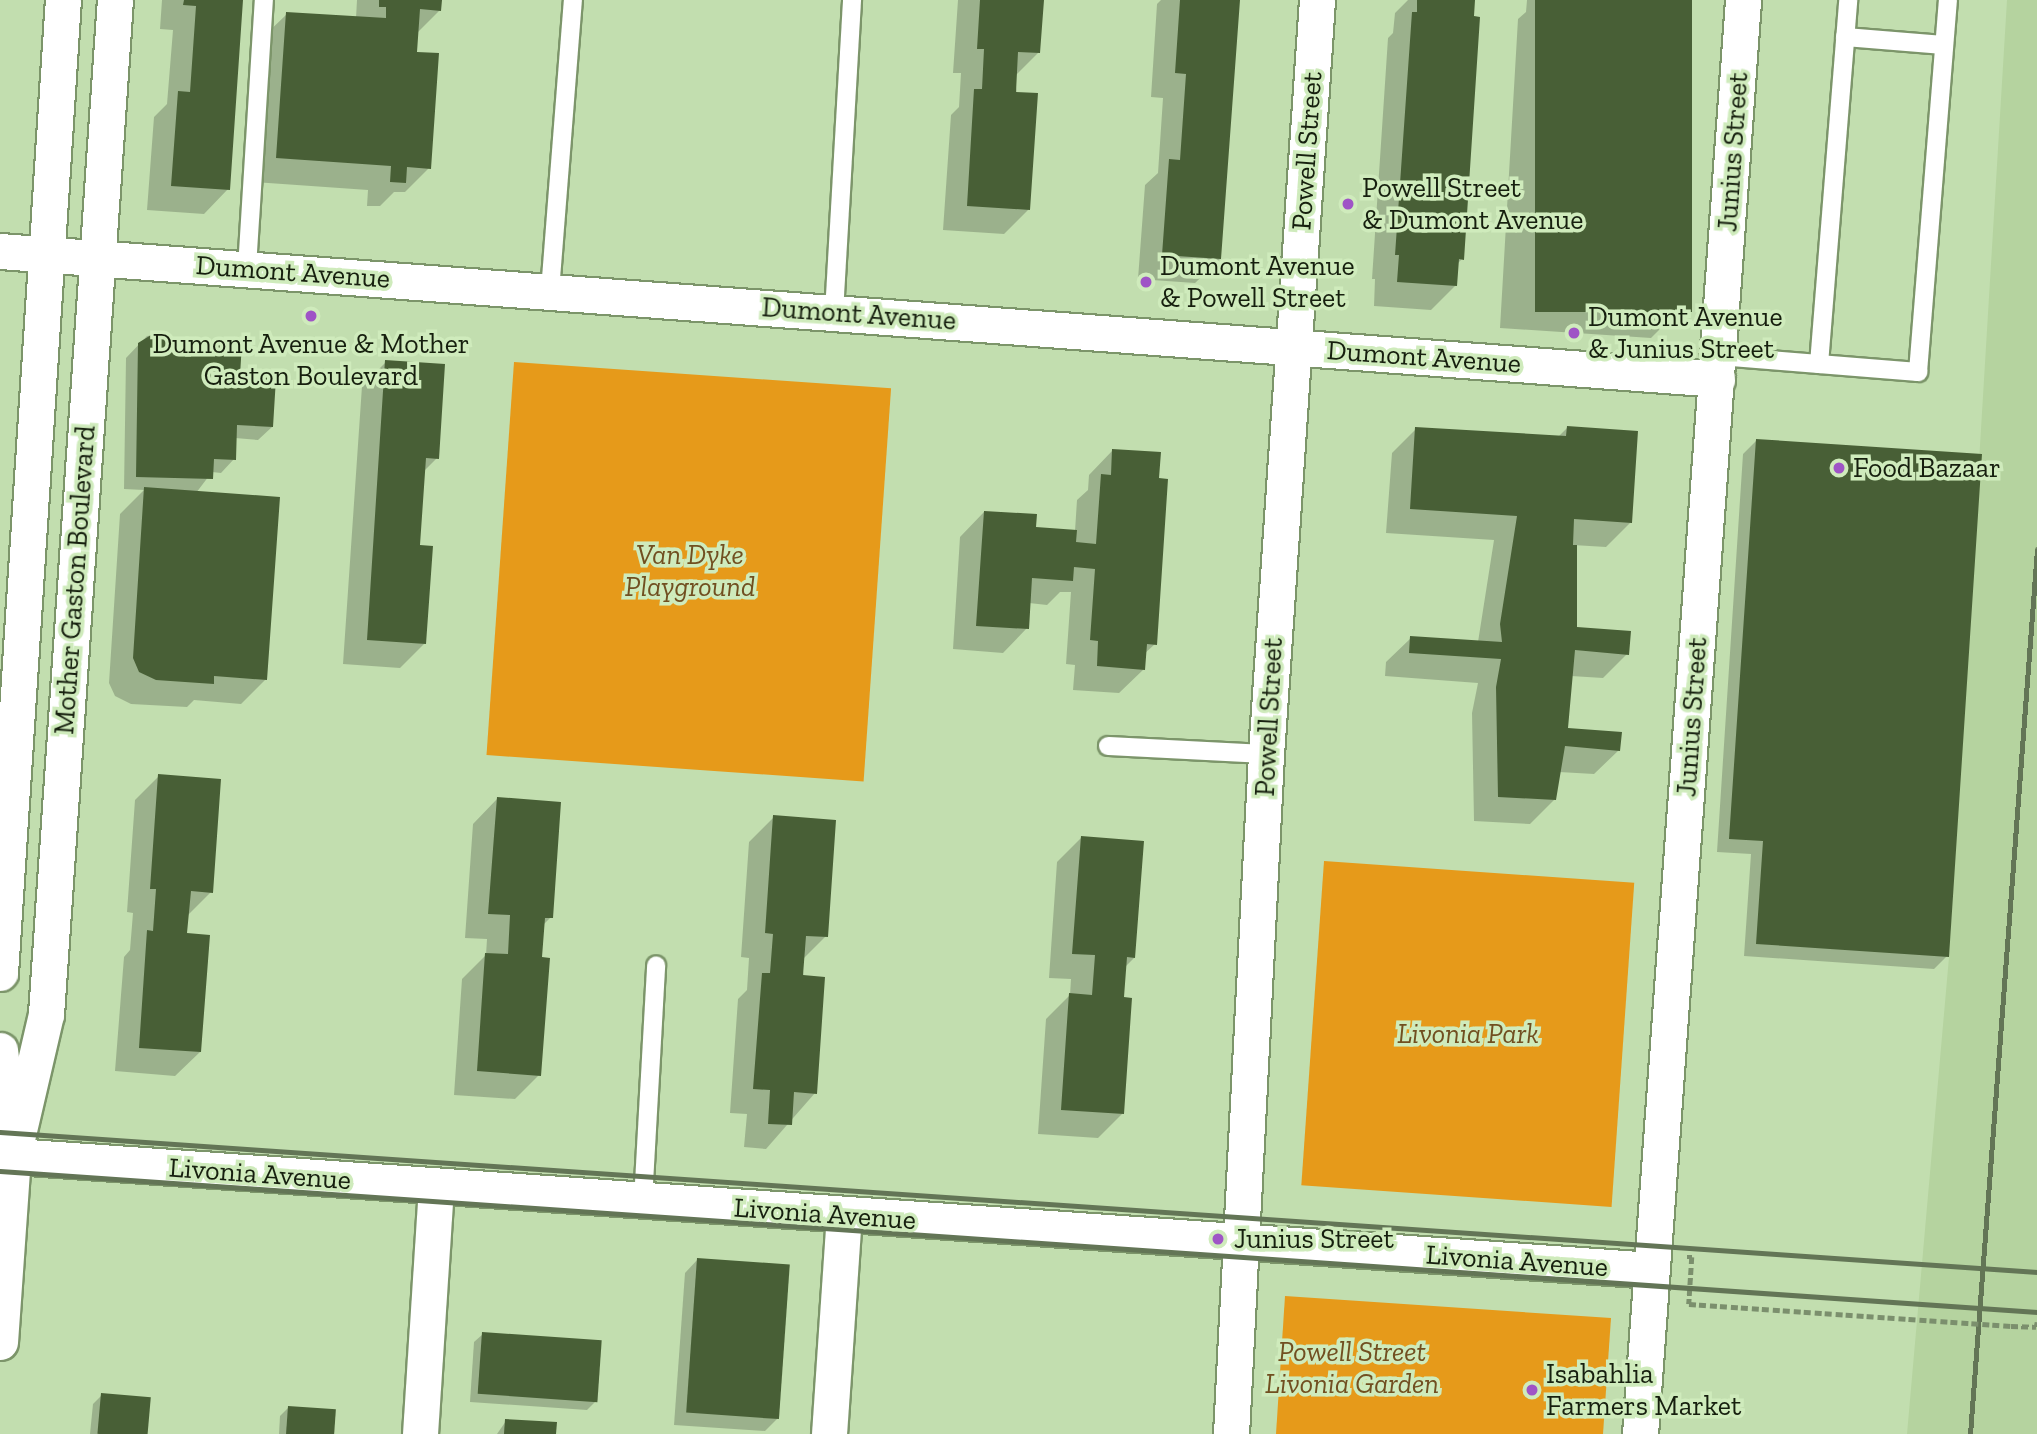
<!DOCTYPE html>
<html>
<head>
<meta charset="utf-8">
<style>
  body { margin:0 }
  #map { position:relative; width:2037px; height:1434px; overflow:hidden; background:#c2deaf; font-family:"Zilla Slab",serif }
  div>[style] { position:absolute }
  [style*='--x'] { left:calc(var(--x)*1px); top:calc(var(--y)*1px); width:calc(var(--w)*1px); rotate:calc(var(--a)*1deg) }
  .built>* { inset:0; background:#b5d39f }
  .green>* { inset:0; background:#e69a1a; transform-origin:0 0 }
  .shadow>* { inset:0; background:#0003 }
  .building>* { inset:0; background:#485f36; transform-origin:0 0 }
  .path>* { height:4.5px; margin-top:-2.25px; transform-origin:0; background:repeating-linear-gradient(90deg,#7b8f6d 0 7px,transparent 0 10.5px) }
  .roads { filter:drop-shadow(2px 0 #7c956a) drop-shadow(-2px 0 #7c956a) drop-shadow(0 2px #7c956a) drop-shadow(0 -2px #7c956a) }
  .lane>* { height:18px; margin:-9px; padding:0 9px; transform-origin:9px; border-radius:9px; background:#fff }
  .street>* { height:35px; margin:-17.5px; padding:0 17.5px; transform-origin:17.5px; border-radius:17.5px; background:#fff }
  .rail>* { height:5px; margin:-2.5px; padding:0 2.5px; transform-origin:2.5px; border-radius:2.5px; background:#637556 }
  .path-bridge>* { height:4.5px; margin-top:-2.25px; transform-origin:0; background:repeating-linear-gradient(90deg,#7b8f6d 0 7px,transparent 0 10.5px) }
  .dots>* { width:19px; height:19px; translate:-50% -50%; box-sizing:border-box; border:4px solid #cfebbc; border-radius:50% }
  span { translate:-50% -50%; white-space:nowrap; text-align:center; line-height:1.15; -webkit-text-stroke:7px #cfebbc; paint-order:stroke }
  .street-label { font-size:28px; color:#161f0e }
  .poi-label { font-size:28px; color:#161f0e }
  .left { translate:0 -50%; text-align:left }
  .park-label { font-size:28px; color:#714f20; font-style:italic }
</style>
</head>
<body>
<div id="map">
  <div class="built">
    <div style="clip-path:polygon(2007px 0,2037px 0,2037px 1434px,1907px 1434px,1949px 957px)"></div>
  </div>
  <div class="green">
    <div style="left:514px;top:362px;width:378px;height:394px;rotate:4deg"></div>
    <div style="left:1324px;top:861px;width:311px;height:325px;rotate:4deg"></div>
    <div style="clip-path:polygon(1285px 1296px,1611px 1318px,1603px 1434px,1276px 1434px)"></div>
  </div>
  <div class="shadow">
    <div style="clip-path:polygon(162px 0,241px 0,228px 189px,204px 214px,147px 210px,154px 117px,167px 104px,173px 30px,160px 29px)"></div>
    <div style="clip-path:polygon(357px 0,440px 0,440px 10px,417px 33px,416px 53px,429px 168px,405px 192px,394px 192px,380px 206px,367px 206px,368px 190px,253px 182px,262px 38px,287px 14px,356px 18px)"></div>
    <div style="clip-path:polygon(958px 0,1042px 0,1039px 52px,1015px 76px,1028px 210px,1004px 234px,943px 230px,951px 115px,959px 107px,961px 73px,953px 73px)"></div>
    <div style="clip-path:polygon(1161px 0,1238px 0,1220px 259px,1195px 283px,1138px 279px,1145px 185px,1158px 173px,1163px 98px,1151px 97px,1157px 4px)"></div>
    <div style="clip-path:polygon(1408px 0,1473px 0,1462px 259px,1457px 264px,1456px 285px,1431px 310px,1374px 306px,1375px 279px,1372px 279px,1388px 38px,1393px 33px,1395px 13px)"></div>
    <div style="clip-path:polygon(1527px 0,1690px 0,1668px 321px,1651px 338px,1500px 328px,1518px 19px,1526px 12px)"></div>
    <div style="clip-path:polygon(163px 334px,239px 378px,272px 427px,258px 440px,235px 438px,234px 459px,221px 473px,212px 472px,196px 493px,266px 679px,241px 704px,194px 700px,187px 707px,131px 704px,115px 696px,109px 683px,120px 514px,144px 490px,124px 489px,126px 358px,147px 336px)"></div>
    <div style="clip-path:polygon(386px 362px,437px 458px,423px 472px,418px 547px,425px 643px,400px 668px,343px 664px,362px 386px)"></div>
    <div style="clip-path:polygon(1567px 428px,1631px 522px,1606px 547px,1573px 545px,1575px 628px,1627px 654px,1603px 678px,1571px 676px,1566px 729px,1619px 750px,1594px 774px,1559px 772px,1554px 800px,1530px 824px,1474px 821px,1472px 713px,1478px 683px,1385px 676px,1386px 662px,1411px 638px,1478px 642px,1494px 540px,1386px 533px,1392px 453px,1416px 429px,1557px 438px)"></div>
    <div style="clip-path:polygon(1756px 441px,1947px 956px,1934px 969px,1744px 956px,1751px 854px,1717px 852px,1743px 454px)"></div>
    <div style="clip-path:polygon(1113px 450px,1155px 644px,1144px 654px,1144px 669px,1119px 693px,1073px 690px,1075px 665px,1066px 664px,1071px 592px,1060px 592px,1047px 605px,1029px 603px,1027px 628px,1003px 653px,953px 649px,960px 537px,984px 512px,1034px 528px,1075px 531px,1077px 500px,1088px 490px,1089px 475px)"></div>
    <div style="clip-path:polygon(159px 776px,211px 892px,187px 916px,186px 935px,200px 1052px,175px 1076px,115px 1071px,124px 957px,130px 950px,133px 913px,127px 912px,135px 800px)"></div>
    <div style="clip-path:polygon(497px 799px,551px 917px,542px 926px,539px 1075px,515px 1099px,454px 1095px,462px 979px,486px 955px,487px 939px,465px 938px,473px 824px)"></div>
    <div style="clip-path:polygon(774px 817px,826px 936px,802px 960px,815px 1093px,766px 1149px,744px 1147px,747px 1114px,730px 1113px,738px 999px,747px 990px,749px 958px,741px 957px,749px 842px)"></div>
    <div style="clip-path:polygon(1081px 838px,1134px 958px,1125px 967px,1122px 999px,1122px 1114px,1098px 1138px,1038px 1134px,1046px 1019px,1070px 995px,1071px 979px,1049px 978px,1057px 862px)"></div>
    <div style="clip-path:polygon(698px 1259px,778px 1418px,765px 1431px,674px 1425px,685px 1273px)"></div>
    <div style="clip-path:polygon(483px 1334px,596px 1401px,587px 1410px,470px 1402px,474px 1342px)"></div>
    <div style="clip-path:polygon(102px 1395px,147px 1434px,90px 1434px,93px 1404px)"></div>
    <div style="clip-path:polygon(288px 1408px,333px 1434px,279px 1434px,280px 1416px)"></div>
    <div style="clip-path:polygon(506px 1421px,554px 1434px,497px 1434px)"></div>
  </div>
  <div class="building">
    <div style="clip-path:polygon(184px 0,243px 0,230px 190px,171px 186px,178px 91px,190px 92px,196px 6px,183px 5px)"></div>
    <div style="clip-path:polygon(379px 0,442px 0,441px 11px,420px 9px,417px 52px,439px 53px,431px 169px,407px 167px,406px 183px,390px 182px,391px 166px,276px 158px,286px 12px,386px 18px,386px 7px,379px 7px)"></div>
    <div style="clip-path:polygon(980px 0,1044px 0,1040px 53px,1018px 52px,1016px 92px,1038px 93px,1030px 210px,967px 206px,974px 89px,982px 89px,984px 49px,977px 49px)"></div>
    <div style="clip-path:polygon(1180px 0,1240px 0,1221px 259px,1162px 255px,1169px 159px,1180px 160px,1186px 74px,1175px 73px)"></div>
    <div style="clip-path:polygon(1417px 0,1475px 0,1474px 16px,1480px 17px,1464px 260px,1459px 259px,1457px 286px,1397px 282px,1399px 255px,1395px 255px,1412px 12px,1417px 12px)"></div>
    <div style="left:1535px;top:0;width:157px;height:312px"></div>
    <div style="clip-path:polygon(156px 332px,174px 338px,242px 342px,240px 376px,276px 378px,273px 427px,237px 425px,236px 460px,214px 459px,213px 479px,136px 477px,138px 343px)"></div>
    <div style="clip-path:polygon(385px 360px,445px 364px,439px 459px,426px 458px,420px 545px,433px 546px,426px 644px,367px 640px)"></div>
    <div style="clip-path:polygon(1567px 426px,1638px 431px,1632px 523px,1574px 519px,1573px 545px,1577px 545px,1577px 627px,1631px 631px,1629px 655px,1575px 650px,1568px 728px,1622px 732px,1620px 751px,1565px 746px,1556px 800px,1498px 797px,1496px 687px,1501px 659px,1409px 653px,1410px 636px,1502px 642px,1500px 624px,1517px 516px,1410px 509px,1415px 427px,1566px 436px)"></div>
    <div style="clip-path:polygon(1756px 439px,1982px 454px,1949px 957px,1756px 944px,1763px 841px,1729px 839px)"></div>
    <div style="clip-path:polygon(1112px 449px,1161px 452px,1159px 478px,1168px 479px,1157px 645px,1147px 644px,1145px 670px,1097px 666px,1098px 641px,1090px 640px,1095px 569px,1074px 567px,1073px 581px,1032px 578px,1029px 629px,976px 626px,984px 511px,1037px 514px,1036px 527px,1077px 530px,1076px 542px,1096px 544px,1101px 474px,1111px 475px)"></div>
    <div style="clip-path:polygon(144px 487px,280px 497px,267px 680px,214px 676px,214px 684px,156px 680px,139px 672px,133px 658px)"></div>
    <div style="clip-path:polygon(158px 774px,221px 779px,213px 893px,191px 891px,187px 933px,210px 935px,201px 1052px,139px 1048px,147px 930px,153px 931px,156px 889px,150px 889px)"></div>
    <div style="clip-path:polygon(497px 797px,561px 802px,553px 918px,545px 918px,542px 957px,550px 958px,541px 1076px,477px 1071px,485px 953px,508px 954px,510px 915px,488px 914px)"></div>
    <div style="clip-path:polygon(773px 815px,836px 820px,828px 937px,806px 936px,803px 975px,825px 977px,817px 1094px,794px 1092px,792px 1125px,768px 1124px,770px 1090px,753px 1089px,762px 973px,770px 973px,773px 934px,765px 933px)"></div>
    <div style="clip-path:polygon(1081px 836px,1144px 841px,1135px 958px,1127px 957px,1124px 997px,1132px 998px,1124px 1114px,1061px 1110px,1069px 993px,1092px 995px,1095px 955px,1072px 954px)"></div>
    <div style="left:697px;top:1258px;width:93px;height:155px;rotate:4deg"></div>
    <div style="left:482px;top:1332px;width:120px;height:62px;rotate:4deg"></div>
    <div style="left:101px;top:1393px;width:50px;height:41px;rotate:5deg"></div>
    <div style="left:288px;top:1406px;width:48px;height:28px;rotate:4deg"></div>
    <div style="clip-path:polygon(505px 1419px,557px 1422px,556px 1434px,504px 1434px)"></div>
  </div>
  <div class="path">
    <div style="--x:1687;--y:1257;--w:5;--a:0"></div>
    <div style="--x:1692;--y:1257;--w:47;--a:93.7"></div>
    <div style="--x:2011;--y:1326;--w:25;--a:2"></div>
    <div style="--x:2036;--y:1327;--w:5;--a:-79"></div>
  </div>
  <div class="roads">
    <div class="lane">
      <div style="--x:1845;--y:37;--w:99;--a:4.6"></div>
      <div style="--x:247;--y:268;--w:269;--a:-86.4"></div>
      <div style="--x:550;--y:291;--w:292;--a:-85.5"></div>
      <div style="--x:834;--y:313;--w:314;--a:-86.7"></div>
      <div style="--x:1719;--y:356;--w:200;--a:4.6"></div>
      <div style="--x:1918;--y:372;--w:373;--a:-85.4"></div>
      <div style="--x:1819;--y:364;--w:365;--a:-85.4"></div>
      <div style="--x:1108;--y:746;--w:158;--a:2.9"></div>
      <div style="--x:643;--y:1201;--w:236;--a:-86.8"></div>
    </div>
    <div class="street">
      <div style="--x:0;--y:251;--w:1722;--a:4.26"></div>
      <div style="--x:0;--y:973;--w:975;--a:-86.3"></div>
      <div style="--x:0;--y:1050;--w:82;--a:83"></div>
      <div style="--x:0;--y:1155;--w:1655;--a:3.98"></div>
      <div style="--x:0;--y:1342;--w:186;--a:-86"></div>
      <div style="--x:13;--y:1156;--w:146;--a:-76.9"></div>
      <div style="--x:46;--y:1014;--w:1016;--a:-86.11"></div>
      <div style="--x:420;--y:1434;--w:247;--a:-86.3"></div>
      <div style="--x:829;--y:1434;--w:220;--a:-86.1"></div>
      <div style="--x:1231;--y:1434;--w:681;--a:-87.05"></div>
      <div style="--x:1266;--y:754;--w:756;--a:-86.13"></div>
      <div style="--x:1640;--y:1434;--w:1438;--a:-85.89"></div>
    </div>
  </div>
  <div class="rail">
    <div style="--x:0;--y:1132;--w:2042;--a:3.93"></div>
    <div style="--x:0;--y:1171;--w:2042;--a:3.96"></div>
    <div style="--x:1970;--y:1434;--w:887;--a:-85.67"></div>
  </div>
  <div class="path-bridge">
    <div style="--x:1689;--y:1304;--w:323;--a:3.9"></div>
  </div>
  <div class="dots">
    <div style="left:1348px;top:204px;background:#9f54c6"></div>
    <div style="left:1146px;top:282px;background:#9f54c6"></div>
    <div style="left:311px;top:316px;background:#9f54c6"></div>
    <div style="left:1574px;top:333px;background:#9f54c6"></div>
    <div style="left:1839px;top:468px;background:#9f54c6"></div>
    <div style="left:1218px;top:1239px;background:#9f54c6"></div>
    <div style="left:1532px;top:1390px;background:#9f54c6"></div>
  </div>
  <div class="street-label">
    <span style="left:1307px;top:151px;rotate:-86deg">Powell Street</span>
    <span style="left:1733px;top:152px;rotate:-86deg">Junius Street</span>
    <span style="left:293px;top:272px;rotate:4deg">Dumont Avenue</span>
    <span style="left:859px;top:314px;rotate:4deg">Dumont Avenue</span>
    <span style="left:1424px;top:357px;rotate:4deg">Dumont Avenue</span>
    <span style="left:75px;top:580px;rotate:-86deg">Mother Gaston Boulevard</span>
    <span style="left:1269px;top:717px;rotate:-87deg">Powell Street</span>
    <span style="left:1692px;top:717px;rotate:-86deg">Junius Street</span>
    <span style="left:260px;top:1174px;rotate:4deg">Livonia Avenue</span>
    <span style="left:825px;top:1214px;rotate:4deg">Livonia Avenue</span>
    <span style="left:1517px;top:1261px;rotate:4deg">Livonia Avenue</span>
  </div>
  <div class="poi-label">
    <span class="left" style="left:1362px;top:204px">Powell Street<br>&amp; Dumont Avenue</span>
    <span class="left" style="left:1160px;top:282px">Dumont Avenue<br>&amp; Powell Street</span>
    <span class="left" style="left:1588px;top:333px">Dumont Avenue<br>&amp; Junius Street</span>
    <span style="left:311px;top:360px">Dumont Avenue &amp; Mother<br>Gaston Boulevard</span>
    <span class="left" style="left:1853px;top:468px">Food Bazaar</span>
    <span class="left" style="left:1234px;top:1239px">Junius Street</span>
    <span class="left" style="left:1546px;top:1390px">Isabahlia<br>Farmers Market</span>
  </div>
  <div class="park-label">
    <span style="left:690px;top:571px">Van Dyke<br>Playground</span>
    <span style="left:1468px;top:1034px">Livonia Park</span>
    <span style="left:1352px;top:1368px">Powell Street<br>Livonia Garden</span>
  </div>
</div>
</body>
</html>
